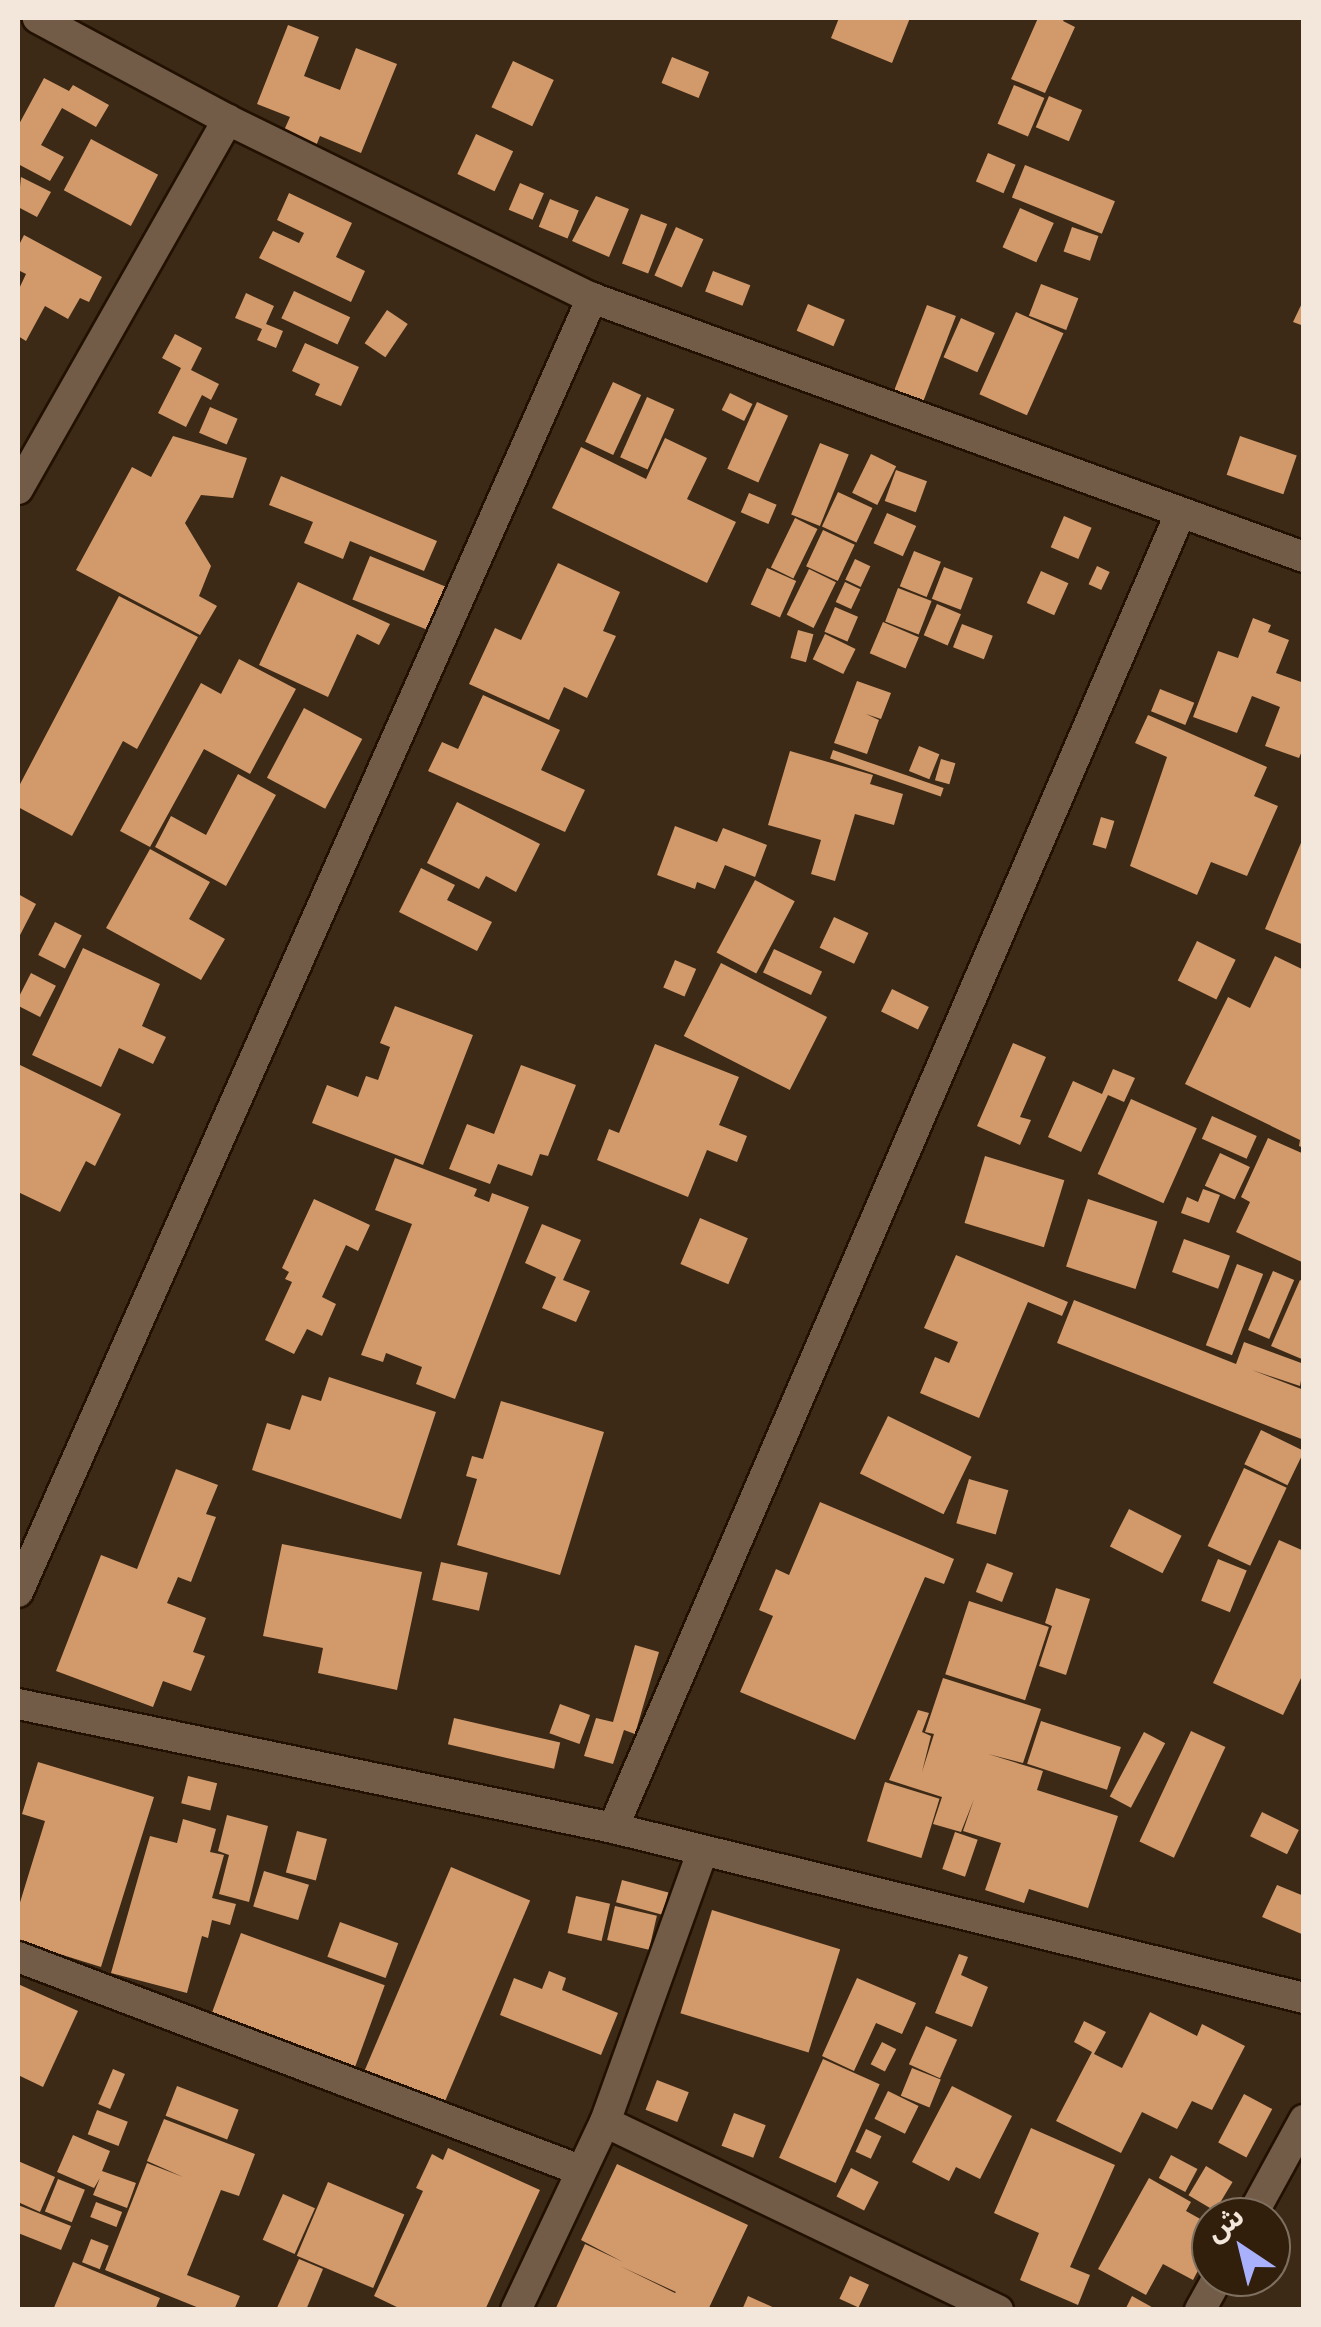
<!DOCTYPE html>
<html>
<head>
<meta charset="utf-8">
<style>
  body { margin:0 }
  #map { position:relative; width:1321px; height:2327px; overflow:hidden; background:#3c2916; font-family:"Fira Sans Condensed","Noto Sans Arabic",sans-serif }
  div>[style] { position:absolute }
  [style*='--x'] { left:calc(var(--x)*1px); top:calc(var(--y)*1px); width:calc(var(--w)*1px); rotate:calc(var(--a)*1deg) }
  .building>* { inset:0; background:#d29a6b; transform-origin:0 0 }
  .roads { filter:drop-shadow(2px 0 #221101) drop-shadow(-2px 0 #221101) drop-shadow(0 2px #221101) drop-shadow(0 -2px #221101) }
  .street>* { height:30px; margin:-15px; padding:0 15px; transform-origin:15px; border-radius:15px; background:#725c48 }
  span { translate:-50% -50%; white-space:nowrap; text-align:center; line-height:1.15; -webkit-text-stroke:10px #311f0c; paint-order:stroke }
  .frame { position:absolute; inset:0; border:20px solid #f3e7db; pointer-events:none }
  .north { position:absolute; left:1191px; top:2197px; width:100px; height:100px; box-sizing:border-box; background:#311f0c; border:2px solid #7f6f5f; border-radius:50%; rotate:325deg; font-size:28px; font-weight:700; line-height:40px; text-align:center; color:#f3e7db }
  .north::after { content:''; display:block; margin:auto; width:35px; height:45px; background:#a9b0fc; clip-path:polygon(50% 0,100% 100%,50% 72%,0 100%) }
</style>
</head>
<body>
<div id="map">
  <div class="building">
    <div style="clip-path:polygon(839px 18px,910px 18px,892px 63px,831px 38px)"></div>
    <div style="clip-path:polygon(1038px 18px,1065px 18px,1063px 21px,1075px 27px,1045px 93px,1011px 79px)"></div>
    <div style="clip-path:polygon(288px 25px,319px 37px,304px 76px,340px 90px,356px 48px,397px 64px,361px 153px,320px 136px,314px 151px,281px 137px,290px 117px,257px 104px)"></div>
    <div style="left:672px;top:57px;width:40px;height:28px;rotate:22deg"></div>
    <div style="left:513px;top:61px;width:45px;height:51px;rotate:25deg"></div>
    <div style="clip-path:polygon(44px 78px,69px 91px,73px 85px,109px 105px,96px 127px,62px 108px,41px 145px,64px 157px,50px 181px,18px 164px,18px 126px)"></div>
    <div style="left:1014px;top:85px;width:33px;height:42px;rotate:23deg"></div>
    <div style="left:1049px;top:96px;width:36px;height:34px;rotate:23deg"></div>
    <div style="left:476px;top:134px;width:41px;height:44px;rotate:25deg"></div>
    <div style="left:91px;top:139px;width:76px;height:58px;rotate:28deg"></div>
    <div style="left:988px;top:153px;width:30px;height:31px;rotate:23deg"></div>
    <div style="left:1025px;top:165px;width:97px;height:35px;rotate:22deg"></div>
    <div style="clip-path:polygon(21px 177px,51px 192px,37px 217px,18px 207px)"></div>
    <div style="left:520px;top:183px;width:26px;height:29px;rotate:23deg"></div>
    <div style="clip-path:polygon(289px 193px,352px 223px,336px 257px,365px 271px,351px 302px,259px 258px,273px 231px,299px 243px,304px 233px,277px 220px)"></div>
    <div style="clip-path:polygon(596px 196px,629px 209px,609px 257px,572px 241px)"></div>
    <div style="left:550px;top:199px;width:31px;height:30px;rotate:22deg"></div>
    <div style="left:1020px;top:208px;width:37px;height:43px;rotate:24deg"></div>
    <div style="left:641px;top:214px;width:28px;height:53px;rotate:21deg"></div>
    <div style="left:676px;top:227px;width:30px;height:53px;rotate:24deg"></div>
    <div style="left:1072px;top:227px;width:28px;height:26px;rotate:19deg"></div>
    <div style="clip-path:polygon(24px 235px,102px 277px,89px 302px,80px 298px,68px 319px,45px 306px,26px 341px,18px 336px,18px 291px,26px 274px,18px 270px,18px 247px)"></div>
    <div style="left:713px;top:271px;width:40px;height:22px;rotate:21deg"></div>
    <div style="left:1041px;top:284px;width:40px;height:34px;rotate:21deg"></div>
    <div style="left:294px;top:291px;width:62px;height:30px;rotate:25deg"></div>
    <div style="clip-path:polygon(246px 293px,274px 306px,266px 324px,283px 331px,276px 348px,257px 340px,262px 329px,235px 318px)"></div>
    <div style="clip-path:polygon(1304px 299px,1304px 326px,1293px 322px)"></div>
    <div style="left:808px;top:304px;width:40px;height:29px;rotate:23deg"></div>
    <div style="left:927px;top:305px;width:31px;height:101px;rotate:21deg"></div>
    <div style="left:387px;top:310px;width:25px;height:40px;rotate:34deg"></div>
    <div style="left:1016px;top:312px;width:52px;height:90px;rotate:24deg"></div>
    <div style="left:961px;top:318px;width:37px;height:43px;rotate:24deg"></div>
    <div style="clip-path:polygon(175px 334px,202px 348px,191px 370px,219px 384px,211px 400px,202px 395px,186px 427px,158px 413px,181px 368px,162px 358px)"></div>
    <div style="clip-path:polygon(305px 343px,359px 367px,341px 406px,315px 395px,320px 384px,292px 371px)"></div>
    <div style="left:613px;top:382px;width:31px;height:66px;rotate:25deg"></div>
    <div style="left:730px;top:393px;width:25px;height:19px;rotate:26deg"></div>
    <div style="left:647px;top:397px;width:30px;height:66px;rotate:24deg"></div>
    <div style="left:757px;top:402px;width:34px;height:73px;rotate:24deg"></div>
    <div style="left:210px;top:407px;width:30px;height:28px;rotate:23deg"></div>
    <div style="clip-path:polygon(173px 436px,247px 458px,233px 498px,201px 495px,185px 523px,211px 566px,199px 596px,217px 606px,200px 635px,76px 570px,132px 467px,151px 477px)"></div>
    <div style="left:1240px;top:436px;width:60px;height:41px;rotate:19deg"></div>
    <div style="clip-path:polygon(665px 438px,707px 458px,687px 499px,736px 522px,707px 583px,552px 508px,581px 447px,646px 479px)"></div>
    <div style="left:820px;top:443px;width:31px;height:77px;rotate:22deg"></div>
    <div style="left:871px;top:454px;width:28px;height:43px;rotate:26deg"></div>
    <div style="left:896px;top:470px;width:33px;height:33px;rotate:20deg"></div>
    <div style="clip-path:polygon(281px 476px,437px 541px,424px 571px,350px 541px,343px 559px,304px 543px,313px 522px,269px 505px)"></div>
    <div style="left:838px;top:492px;width:38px;height:38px;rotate:25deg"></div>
    <div style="left:749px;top:493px;width:30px;height:21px;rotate:23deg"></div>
    <div style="left:887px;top:513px;width:32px;height:33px;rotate:24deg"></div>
    <div style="left:1064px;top:516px;width:30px;height:34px;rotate:23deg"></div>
    <div style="left:795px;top:518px;width:25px;height:55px;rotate:26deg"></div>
    <div style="left:823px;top:530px;width:35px;height:40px;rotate:25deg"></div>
    <div style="left:914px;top:551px;width:29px;height:38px;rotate:22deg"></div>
    <div style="left:370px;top:556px;width:82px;height:47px;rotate:22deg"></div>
    <div style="left:855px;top:559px;width:17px;height:23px;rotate:25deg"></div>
    <div style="clip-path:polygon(558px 563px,620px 592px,603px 631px,616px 636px,587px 698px,564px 687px,549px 720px,469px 684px,495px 628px,521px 640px)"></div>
    <div style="left:1097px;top:566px;width:14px;height:20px;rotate:25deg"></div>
    <div style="left:944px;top:567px;width:31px;height:34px;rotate:21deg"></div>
    <div style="left:767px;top:568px;width:32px;height:40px;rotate:24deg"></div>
    <div style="left:809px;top:569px;width:30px;height:51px;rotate:26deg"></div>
    <div style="left:1041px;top:571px;width:30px;height:35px;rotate:24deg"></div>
    <div style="clip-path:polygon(298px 582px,390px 624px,379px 645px,357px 634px,328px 697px,259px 665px)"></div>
    <div style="left:845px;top:582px;width:17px;height:22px;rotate:25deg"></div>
    <div style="left:898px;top:588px;width:36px;height:36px;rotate:21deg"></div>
    <div style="clip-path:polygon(119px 596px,198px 637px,137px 749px,123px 741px,72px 836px,18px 807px,18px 788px)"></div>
    <div style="left:937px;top:604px;width:26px;height:34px;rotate:23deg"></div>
    <div style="left:835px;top:607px;width:25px;height:27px;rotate:23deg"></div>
    <div style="clip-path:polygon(1253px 618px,1271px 625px,1268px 632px,1289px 640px,1276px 673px,1304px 683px,1304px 746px,1299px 758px,1265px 746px,1280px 707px,1252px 696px,1237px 733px,1193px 717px,1218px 651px,1238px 658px)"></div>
    <div style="left:883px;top:622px;width:39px;height:34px;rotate:23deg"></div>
    <div style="left:962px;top:624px;width:33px;height:25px;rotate:21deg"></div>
    <div style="left:798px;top:630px;width:16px;height:29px;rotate:15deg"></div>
    <div style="left:825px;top:634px;width:34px;height:28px;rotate:26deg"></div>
    <div style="clip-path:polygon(239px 659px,296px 689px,250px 774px,204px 749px,150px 847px,120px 831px,201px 683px,221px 694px)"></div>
    <div style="clip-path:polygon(857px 681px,891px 693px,881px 719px,866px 714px,879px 720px,867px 754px,834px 743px)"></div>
    <div style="left:1160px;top:689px;width:37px;height:24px;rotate:22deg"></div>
    <div style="clip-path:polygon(483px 695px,560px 730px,541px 770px,585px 790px,565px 832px,428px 771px,442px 742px,458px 749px)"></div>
    <div style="left:304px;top:708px;width:66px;height:79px;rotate:28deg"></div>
    <div style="clip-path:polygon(1148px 715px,1267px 767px,1254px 796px,1278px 806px,1247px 876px,1211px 862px,1197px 895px,1130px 866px,1167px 757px,1135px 743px)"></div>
    <div style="left:919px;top:746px;width:22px;height:27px;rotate:22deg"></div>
    <div style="left:833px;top:750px;width:117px;height:9px;rotate:19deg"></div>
    <div style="clip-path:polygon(790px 751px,873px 775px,870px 784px,903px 794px,894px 825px,855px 814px,835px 881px,811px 874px,821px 840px,768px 825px)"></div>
    <div style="left:941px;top:759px;width:15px;height:22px;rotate:16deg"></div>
    <div style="clip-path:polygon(238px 774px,276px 795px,226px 886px,155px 847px,171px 816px,206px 835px)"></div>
    <div style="clip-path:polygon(457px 802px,540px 844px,516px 892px,486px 876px,479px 889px,427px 863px)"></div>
    <div style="left:1101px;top:817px;width:14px;height:29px;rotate:17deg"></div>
    <div style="clip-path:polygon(675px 826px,717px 842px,723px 828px,767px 845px,755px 877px,725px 865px,715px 889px,697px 882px,695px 889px,657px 875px)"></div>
    <div style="clip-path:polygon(1303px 838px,1304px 838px,1304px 945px,1265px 929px)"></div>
    <div style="clip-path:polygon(150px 849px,210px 882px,189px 919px,225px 939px,201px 980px,106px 928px)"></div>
    <div style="clip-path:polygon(421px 868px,455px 885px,447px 900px,492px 922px,477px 951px,399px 912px)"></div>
    <div style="left:755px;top:880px;width:45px;height:82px;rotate:28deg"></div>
    <div style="clip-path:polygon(18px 894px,36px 904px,18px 939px)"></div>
    <div style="left:834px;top:917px;width:38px;height:34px;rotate:25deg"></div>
    <div style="left:55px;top:922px;width:30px;height:37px;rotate:27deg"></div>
    <div style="left:1197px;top:941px;width:43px;height:44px;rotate:26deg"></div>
    <div style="clip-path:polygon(83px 948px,160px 984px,142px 1026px,166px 1037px,153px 1064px,119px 1048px,101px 1087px,32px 1055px)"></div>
    <div style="left:774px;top:949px;width:53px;height:26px;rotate:25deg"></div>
    <div style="clip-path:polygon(1275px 956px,1304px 970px,1304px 1148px,1299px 1146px,1300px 1140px,1185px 1084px,1228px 997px,1250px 1008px)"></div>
    <div style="left:675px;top:960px;width:23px;height:30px;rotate:23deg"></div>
    <div style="left:721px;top:963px;width:119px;height:82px;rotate:27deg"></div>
    <div style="left:31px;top:973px;width:28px;height:35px;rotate:27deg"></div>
    <div style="left:892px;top:989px;width:41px;height:25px;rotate:26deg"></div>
    <div style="clip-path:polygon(395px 1006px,473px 1035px,423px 1165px,312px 1123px,327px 1085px,358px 1097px,366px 1076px,378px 1080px,390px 1047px,380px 1043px)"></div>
    <div style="clip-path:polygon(1013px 1043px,1046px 1057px,1020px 1117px,1031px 1120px,1020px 1145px,977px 1126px)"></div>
    <div style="clip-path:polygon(655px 1044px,739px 1077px,719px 1125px,747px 1136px,737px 1162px,707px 1150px,688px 1197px,597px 1160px,609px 1129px,619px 1133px)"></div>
    <div style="clip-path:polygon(18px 1064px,121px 1114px,95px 1166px,86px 1161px,60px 1212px,18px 1192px)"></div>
    <div style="clip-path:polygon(521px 1065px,576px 1085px,548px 1156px,540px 1154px,532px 1176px,498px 1164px,490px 1184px,449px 1169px,467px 1124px,494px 1134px)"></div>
    <div style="clip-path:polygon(1113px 1069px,1135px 1078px,1124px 1102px,1108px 1095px,1081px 1152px,1048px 1137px,1073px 1081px,1102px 1094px)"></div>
    <div style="left:1131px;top:1099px;width:72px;height:82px;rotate:24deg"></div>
    <div style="left:1212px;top:1116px;width:49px;height:25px;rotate:24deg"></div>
    <div style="clip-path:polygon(1268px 1138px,1304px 1154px,1304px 1263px,1236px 1232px,1250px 1202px,1241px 1197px)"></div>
    <div style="left:1220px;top:1153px;width:33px;height:36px;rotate:25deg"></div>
    <div style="left:985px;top:1156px;width:83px;height:70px;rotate:17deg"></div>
    <div style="clip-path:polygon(395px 1158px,477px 1189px,474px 1196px,489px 1202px,492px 1193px,529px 1207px,455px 1399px,416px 1384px,422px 1367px,386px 1353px,383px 1362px,361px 1355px,412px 1224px,375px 1210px)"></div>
    <div style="clip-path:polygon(1203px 1189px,1220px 1195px,1209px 1223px,1181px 1213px,1187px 1197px,1198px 1202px)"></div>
    <div style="clip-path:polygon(314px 1199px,370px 1225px,358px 1251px,346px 1245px,322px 1297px,336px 1304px,322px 1336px,307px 1329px,294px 1354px,265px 1340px,292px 1282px,285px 1279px,289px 1272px,282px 1268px)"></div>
    <div style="left:1088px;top:1199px;width:73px;height:71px;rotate:18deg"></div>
    <div style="left:700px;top:1218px;width:52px;height:50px;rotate:23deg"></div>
    <div style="clip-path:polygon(542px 1224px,581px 1240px,563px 1280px,590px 1291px,576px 1322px,542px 1308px,556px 1277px,525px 1263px)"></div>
    <div style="left:1184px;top:1239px;width:49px;height:35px;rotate:20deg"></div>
    <div style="clip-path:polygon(956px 1255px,1068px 1302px,1062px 1316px,1028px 1302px,979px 1418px,920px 1393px,935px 1357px,949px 1363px,958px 1342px,924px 1328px)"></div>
    <div style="left:1237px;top:1264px;width:28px;height:87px;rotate:21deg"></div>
    <div style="left:1273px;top:1271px;width:23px;height:64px;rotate:23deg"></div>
    <div style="clip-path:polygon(1300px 1280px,1304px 1282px,1304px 1360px,1271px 1346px)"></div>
    <div style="clip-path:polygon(1074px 1300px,1236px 1364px,1244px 1342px,1304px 1364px,1300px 1386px,1252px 1370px,1304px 1390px,1304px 1440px,1057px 1343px)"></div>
    <div style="clip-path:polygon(329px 1377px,436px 1412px,401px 1519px,252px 1470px,267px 1423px,290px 1430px,302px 1395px,321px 1401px)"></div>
    <div style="clip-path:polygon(501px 1401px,604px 1432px,560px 1575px,457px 1545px,477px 1479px,466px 1476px,472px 1456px,483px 1459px)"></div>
    <div style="left:888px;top:1416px;width:93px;height:64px;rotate:26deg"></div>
    <div style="left:1261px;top:1430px;width:48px;height:38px;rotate:26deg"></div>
    <div style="left:1244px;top:1468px;width:47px;height:86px;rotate:25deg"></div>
    <div style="clip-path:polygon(176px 1469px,218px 1485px,206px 1514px,216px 1517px,191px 1582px,178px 1577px,167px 1603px,206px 1618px,193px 1652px,205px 1656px,191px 1691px,163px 1681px,153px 1707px,56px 1671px,101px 1555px,137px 1569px)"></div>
    <div style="left:969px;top:1479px;width:41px;height:46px;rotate:16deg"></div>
    <div style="clip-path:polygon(820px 1502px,954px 1559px,944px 1584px,925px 1577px,855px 1740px,740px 1692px,773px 1616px,759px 1610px,776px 1569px,789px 1575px)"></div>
    <div style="left:1129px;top:1509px;width:59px;height:42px;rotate:27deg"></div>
    <div style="clip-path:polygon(1279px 1540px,1304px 1551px,1304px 1672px,1283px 1715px,1213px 1683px)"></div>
    <div style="clip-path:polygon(282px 1544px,422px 1572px,397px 1690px,318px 1673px,323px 1648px,263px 1636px)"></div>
    <div style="left:1218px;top:1559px;width:31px;height:45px;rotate:22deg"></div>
    <div style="left:441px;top:1562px;width:48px;height:39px;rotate:13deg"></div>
    <div style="left:987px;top:1563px;width:28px;height:31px;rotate:21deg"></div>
    <div style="clip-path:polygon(1056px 1588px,1090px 1599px,1066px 1675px,1039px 1666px,1052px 1626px,1045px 1623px)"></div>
    <div style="left:969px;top:1601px;width:84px;height:77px;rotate:18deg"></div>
    <div style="clip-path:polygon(635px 1645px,659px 1652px,635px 1734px,624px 1730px,613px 1764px,584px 1756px,596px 1718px,613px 1722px)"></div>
    <div style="clip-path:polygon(943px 1678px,1041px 1709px,1023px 1763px,988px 1754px,1043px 1771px,1037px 1790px,1118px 1816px,1088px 1908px,1029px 1889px,1024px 1903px,985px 1890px,1001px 1843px,963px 1831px,974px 1799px,961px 1832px,933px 1824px,942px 1797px,889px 1780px,918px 1710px,929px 1713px,922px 1732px,931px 1736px,922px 1772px,934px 1734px,925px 1732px)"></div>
    <div style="left:560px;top:1704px;width:32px;height:31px;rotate:20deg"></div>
    <div style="left:454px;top:1718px;width:109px;height:27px;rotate:13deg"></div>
    <div style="left:1041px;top:1721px;width:84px;height:45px;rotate:18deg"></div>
    <div style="left:1191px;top:1731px;width:38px;height:122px;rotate:25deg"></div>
    <div style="left:1144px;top:1732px;width:24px;height:73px;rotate:28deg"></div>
    <div style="clip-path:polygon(38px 1762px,154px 1797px,101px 1967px,18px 1941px,18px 1909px,45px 1821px,22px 1814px)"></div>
    <div style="left:188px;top:1776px;width:30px;height:28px;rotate:14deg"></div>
    <div style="left:885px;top:1782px;width:57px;height:62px;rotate:17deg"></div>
    <div style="left:1262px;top:1812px;width:41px;height:27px;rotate:26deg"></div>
    <div style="clip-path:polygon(227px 1815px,268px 1826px,249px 1902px,219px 1894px,229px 1855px,218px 1851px)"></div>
    <div style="clip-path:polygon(183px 1819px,216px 1829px,210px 1852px,224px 1855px,212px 1898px,236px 1904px,230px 1925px,212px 1920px,208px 1938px,202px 1936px,187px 1993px,111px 1973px,150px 1836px,177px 1843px)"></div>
    <div style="left:297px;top:1831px;width:31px;height:43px;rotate:15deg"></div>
    <div style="left:955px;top:1832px;width:24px;height:39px;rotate:19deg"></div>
    <div style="left:451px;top:1867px;width:86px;height:221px;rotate:23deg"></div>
    <div style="left:264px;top:1871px;width:47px;height:37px;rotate:17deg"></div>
    <div style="left:622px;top:1880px;width:48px;height:23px;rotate:15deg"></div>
    <div style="clip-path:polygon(1277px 1885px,1304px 1896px,1304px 1935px,1262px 1917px)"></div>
    <div style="left:576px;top:1896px;width:35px;height:38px;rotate:13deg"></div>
    <div style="left:615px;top:1906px;width:43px;height:35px;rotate:13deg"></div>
    <div style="left:712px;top:1910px;width:134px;height:108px;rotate:17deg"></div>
    <div style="left:340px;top:1922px;width:62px;height:37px;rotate:20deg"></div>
    <div style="left:241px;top:1933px;width:153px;height:91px;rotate:20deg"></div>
    <div style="clip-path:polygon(959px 1954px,968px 1957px,961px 1975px,988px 1987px,972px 2027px,935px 2013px)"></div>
    <div style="clip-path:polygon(549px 1971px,566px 1978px,562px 1990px,618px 2013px,601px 2055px,500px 2015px,514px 1978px,542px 1989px)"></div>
    <div style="clip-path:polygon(857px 1978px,916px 2003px,902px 2034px,876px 2023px,854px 2071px,822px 2056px)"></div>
    <div style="clip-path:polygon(18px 1984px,78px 2011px,43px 2087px,18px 2075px)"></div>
    <div style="clip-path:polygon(1150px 2012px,1197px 2036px,1202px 2024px,1245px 2046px,1212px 2110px,1192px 2101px,1177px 2129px,1142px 2112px,1121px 2153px,1056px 2121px,1092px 2052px,1074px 2042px,1084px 2021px,1106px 2032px,1094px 2054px,1122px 2068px)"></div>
    <div style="left:926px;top:2026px;width:34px;height:42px;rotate:24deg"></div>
    <div style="left:882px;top:2042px;width:16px;height:25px;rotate:27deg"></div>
    <div style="left:823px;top:2059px;width:62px;height:108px;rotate:24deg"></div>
    <div style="left:912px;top:2068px;width:31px;height:30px;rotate:22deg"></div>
    <div style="left:113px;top:2069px;width:13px;height:38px;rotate:23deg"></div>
    <div style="left:657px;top:2080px;width:34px;height:32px;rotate:21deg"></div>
    <div style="left:177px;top:2086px;width:66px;height:32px;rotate:21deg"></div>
    <div style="clip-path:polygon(952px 2086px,1012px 2116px,980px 2179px,956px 2167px,949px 2181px,912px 2162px)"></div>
    <div style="left:888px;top:2091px;width:34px;height:31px;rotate:26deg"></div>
    <div style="left:1244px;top:2094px;width:32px;height:55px;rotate:28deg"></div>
    <div style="left:97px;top:2110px;width:33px;height:26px;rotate:21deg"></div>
    <div style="left:734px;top:2113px;width:34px;height:35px;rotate:21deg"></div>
    <div style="clip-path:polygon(164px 2119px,255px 2154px,239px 2196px,221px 2190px,187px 2275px,240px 2296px,234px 2310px,204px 2310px,105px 2270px,147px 2163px,183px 2177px,147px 2161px)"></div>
    <div style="clip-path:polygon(1031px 2128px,1115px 2165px,1070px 2267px,1090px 2275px,1078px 2305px,1020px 2280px,1039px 2233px,994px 2213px)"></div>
    <div style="left:866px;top:2129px;width:17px;height:25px;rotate:25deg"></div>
    <div style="clip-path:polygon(73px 2135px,110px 2151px,102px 2171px,136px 2183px,127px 2208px,93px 2195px,100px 2178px,94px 2188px,57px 2172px)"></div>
    <div style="clip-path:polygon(448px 2148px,540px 2190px,485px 2310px,403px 2310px,374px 2296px,423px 2191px,416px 2188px,432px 2154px,443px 2160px)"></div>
    <div style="left:1171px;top:2155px;width:30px;height:26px;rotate:28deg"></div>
    <div style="clip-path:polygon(18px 2161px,55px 2177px,40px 2212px,18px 2202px)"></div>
    <div style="clip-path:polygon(evenodd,617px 2164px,748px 2225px,708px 2310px,555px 2310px,585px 2244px,623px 2262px,581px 2240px,617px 2164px,620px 2266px,676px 2292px,675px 2293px,620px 2266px)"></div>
    <div style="left:1206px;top:2166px;width:31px;height:34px;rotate:31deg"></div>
    <div style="left:851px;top:2168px;width:31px;height:32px;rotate:27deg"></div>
    <div style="clip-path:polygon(1149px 2178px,1191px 2202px,1186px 2211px,1211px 2225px,1211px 2246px,1193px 2280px,1163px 2264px,1146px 2295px,1098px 2269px)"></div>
    <div style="left:58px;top:2179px;width:29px;height:35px;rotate:22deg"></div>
    <div style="left:328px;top:2182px;width:83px;height:80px;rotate:23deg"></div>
    <div style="left:283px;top:2194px;width:35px;height:50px;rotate:24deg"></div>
    <div style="left:96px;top:2202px;width:28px;height:16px;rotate:21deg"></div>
    <div style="clip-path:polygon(18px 2205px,71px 2226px,61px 2250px,18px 2233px)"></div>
    <div style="left:91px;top:2239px;width:19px;height:25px;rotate:21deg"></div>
    <div style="clip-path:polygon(299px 2259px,323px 2269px,306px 2310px,276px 2310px)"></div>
    <div style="clip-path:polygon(73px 2262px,160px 2298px,155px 2310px,53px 2310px)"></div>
    <div style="left:850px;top:2276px;width:21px;height:25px;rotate:25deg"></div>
    <div style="clip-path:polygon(748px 2296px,779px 2310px,742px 2310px)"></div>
    <div style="clip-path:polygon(1132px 2296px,1157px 2310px,1125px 2310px)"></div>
  </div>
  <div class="roads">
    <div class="street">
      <div style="--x:228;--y:120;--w:405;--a:26.1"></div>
      <div style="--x:592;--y:298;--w:758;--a:19.99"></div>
      <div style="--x:18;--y:489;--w:425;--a:-60.4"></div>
      <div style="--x:228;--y:120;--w:216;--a:-151.8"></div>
      <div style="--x:18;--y:1592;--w:1416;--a:-66.08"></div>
      <div style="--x:18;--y:1704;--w:608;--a:11.77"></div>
      <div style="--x:613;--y:1828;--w:712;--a:13.82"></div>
      <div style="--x:613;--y:1828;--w:1431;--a:-66.66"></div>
      <div style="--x:18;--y:1957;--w:601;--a:20.76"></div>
      <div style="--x:605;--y:2122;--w:436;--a:25.6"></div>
      <div style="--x:1251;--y:2217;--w:111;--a:-61.3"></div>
      <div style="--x:516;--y:2310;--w:208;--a:-64.7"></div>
      <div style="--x:605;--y:2122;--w:286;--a:-70.2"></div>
      <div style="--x:1200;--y:2310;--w:38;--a:-61"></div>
    </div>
  </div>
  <div class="frame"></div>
  <div class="north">ش</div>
</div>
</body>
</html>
